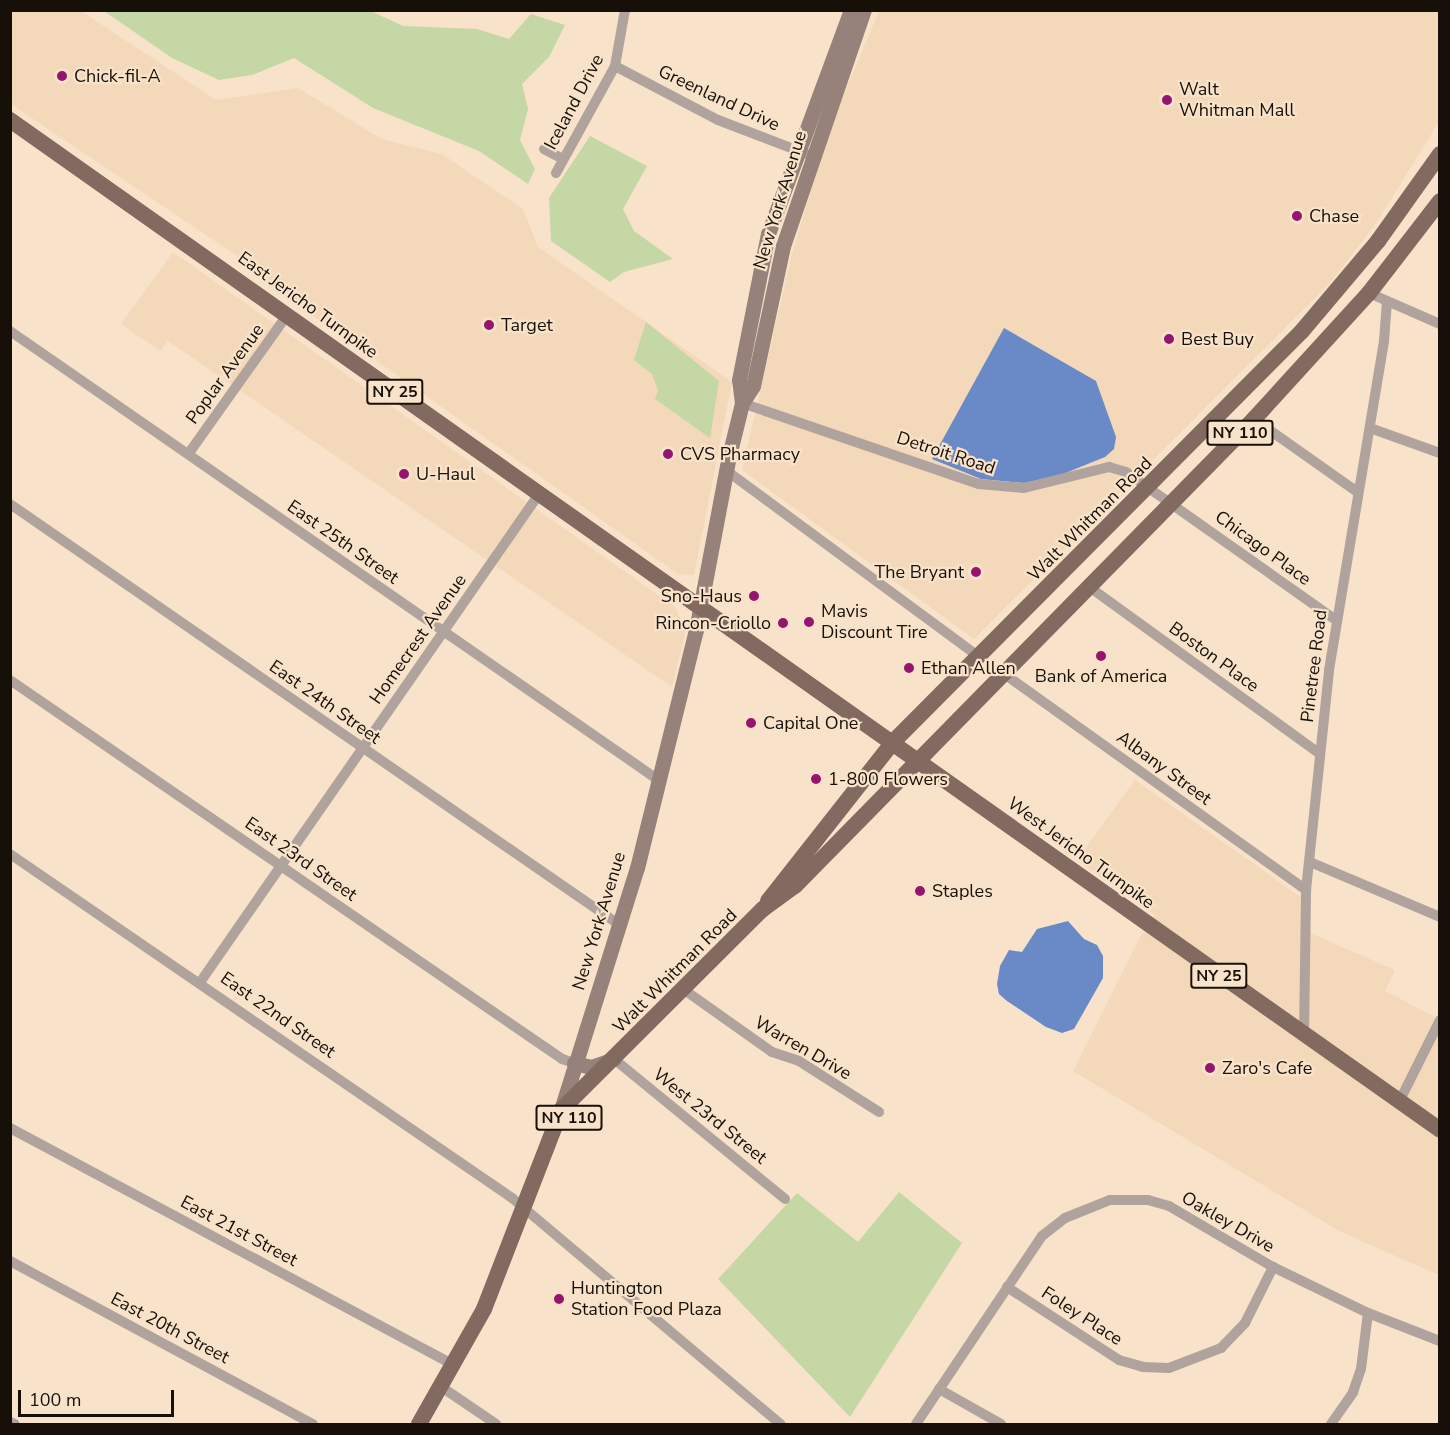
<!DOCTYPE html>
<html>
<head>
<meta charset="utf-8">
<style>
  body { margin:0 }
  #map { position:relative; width:1450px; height:1435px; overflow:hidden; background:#f8e3ca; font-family:"Nunito Sans",sans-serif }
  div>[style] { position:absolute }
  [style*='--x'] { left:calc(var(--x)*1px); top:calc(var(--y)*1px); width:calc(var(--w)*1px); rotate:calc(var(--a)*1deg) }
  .built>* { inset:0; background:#f3d8ba }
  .green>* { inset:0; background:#c5d7a4 }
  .water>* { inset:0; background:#6989c7 }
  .street>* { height:10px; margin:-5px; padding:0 5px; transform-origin:5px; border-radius:5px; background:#b0a39d }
  .secondary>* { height:15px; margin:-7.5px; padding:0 7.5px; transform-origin:7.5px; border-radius:7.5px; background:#96827a }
  .primary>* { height:16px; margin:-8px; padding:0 8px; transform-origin:8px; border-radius:8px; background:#826a61 }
  .dots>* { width:16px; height:16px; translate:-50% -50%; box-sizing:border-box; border:3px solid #f8e3ca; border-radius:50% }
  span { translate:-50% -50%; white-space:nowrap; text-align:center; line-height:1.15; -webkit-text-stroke:4.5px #f8e3ca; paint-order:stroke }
  .shield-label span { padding:2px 4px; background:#f8e3ca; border:2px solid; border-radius:4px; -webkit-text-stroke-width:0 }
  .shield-label { font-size:16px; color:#171008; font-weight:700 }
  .poi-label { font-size:18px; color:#171008 }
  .left { translate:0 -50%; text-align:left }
  .right { translate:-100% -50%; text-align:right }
  .street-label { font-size:18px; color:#171008 }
  .frame { position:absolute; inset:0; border:12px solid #171008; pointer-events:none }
  .scale { position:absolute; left:18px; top:1390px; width:156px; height:27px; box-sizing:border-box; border:3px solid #171008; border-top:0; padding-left:8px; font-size:18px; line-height:21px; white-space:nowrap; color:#171008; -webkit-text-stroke:4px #f8e3ca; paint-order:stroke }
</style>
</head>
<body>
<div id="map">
  <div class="built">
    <div style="clip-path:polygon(10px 11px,81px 11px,216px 100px,298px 88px,382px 139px,442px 154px,523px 209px,538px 247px,732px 382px,694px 575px,678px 574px,282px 294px,240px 258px,11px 104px)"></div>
    <div style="clip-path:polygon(879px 11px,1439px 11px,1439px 122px,1375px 225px,1329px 284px,974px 639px,742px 470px,792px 254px,830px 127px)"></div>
    <div style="clip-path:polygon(173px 252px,675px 607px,686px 629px,672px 687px,168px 341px,160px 351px,121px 324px)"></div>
    <div style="clip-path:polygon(1135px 780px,1309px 903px,1310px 933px,1395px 970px,1385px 991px,1439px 1019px,1439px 1275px,1341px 1232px,1073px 1071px,1140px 937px,1155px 915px,1077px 860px)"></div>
  </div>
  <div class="green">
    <div style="clip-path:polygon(104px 11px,371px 11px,403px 26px,477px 29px,509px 39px,531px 14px,565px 25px,549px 57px,522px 84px,528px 109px,520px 140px,535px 169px,528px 184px,479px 151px,373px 108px,294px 58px,252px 75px,219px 80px,172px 58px)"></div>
    <div style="clip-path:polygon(590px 136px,647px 166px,623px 209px,634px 231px,673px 259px,624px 272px,610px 282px,551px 241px,549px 198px)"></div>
    <div style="clip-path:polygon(646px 322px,719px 381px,710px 438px,655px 399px,658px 390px,652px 374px,634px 360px)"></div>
    <div style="clip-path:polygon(899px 1192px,962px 1243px,850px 1417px,718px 1279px,797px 1193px,858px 1242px)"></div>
  </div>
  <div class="water">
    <div style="clip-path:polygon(1004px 328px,1096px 381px,1116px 437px,1114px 449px,1105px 457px,1058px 476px,1024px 483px,981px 479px,932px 459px)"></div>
    <div style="clip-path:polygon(1068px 921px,1084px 939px,1097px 945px,1103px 956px,1103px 978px,1074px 1029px,1062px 1033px,1046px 1027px,1007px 1001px,999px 994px,997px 984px,1000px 966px,1009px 950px,1022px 952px,1037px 929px)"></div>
  </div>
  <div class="street">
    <div style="--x:615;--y:66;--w:116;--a:27.7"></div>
    <div style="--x:718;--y:120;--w:101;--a:21"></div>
    <div style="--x:544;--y:149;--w:21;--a:28"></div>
    <div style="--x:556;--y:173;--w:122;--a:-61.1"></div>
    <div style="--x:615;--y:66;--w:57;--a:-79.9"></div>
    <div style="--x:1369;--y:293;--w:77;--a:23.6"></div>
    <div style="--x:10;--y:331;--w:787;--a:34.7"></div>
    <div style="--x:742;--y:403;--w:250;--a:18.9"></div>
    <div style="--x:979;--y:484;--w:45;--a:5.1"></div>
    <div style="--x:1024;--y:488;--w:88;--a:-13.9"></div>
    <div style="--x:1109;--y:467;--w:18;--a:16"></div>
    <div style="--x:1126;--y:472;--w:257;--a:35.2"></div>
    <div style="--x:1254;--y:419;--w:125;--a:35.2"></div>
    <div style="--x:1370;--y:428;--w:74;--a:19.7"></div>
    <div style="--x:189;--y:453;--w:169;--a:-54.6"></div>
    <div style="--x:727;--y:471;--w:313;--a:36.4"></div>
    <div style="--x:10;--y:504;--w:743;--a:34.63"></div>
    <div style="--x:1088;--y:586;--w:286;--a:35.9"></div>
    <div style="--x:1003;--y:673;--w:373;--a:35.6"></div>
    <div style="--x:10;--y:680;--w:670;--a:34.47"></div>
    <div style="--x:562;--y:1059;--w:13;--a:18"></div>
    <div style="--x:10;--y:854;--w:609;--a:34.42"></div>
    <div style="--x:512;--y:1198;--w:351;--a:40.1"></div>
    <div style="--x:1310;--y:862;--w:141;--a:22.9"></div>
    <div style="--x:201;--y:981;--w:593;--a:-55.24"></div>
    <div style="--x:683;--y:989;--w:109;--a:35.3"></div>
    <div style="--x:772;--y:1052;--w:28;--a:18"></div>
    <div style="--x:799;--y:1061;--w:95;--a:32.5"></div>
    <div style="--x:1304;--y:1037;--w:147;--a:-89.2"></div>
    <div style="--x:1306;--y:890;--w:221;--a:-84"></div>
    <div style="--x:1329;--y:670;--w:334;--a:-80.5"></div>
    <div style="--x:1384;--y:341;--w:40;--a:-85.7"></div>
    <div style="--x:614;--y:1059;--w:221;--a:39.3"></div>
    <div style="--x:1399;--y:1102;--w:92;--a:-63.4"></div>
    <div style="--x:10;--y:1128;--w:501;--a:28.1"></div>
    <div style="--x:10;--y:1261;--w:344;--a:28.3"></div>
    <div style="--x:1007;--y:1287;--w:134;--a:33.1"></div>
    <div style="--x:1119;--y:1360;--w:25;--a:16"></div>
    <div style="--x:1143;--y:1367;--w:26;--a:2"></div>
    <div style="--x:1169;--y:1368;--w:56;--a:-21"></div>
    <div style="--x:1221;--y:1348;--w:35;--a:-46"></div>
    <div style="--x:1245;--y:1323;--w:63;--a:-63.4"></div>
    <div style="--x:440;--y:1386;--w:68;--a:34.2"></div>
    <div style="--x:939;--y:1389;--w:71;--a:29.4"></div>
    <div style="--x:10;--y:1422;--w:5;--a:22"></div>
    <div style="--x:916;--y:1424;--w:226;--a:-56.2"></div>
    <div style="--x:1042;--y:1236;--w:29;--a:-38"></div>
    <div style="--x:1065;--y:1218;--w:48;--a:-21.8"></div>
    <div style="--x:1110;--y:1200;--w:38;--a:0"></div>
    <div style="--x:1148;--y:1200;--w:22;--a:16"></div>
    <div style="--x:1169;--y:1206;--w:121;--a:30.4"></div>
    <div style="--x:1273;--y:1267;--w:106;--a:25.8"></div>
    <div style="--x:1368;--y:1313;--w:77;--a:21.3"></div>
    <div style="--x:1331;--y:1424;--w:39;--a:-55"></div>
    <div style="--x:1353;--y:1392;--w:24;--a:-71"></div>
    <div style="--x:1361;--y:1369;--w:56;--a:-82.9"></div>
  </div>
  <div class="secondary">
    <div style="--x:742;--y:403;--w:23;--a:-97"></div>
    <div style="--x:739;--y:380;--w:149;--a:-78.8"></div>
    <div style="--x:768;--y:234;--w:239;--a:-69.7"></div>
    <div style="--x:574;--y:1063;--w:17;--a:13"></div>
    <div style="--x:591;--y:1067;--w:24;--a:-19"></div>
    <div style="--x:561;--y:1110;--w:254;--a:-72.6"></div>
    <div style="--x:637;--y:868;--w:245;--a:-76.1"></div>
    <div style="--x:696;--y:630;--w:173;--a:-79.3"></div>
    <div style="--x:728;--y:460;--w:59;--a:-76.2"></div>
    <div style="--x:742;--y:403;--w:20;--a:-57"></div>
    <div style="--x:753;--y:386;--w:143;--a:-77.9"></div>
    <div style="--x:783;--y:246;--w:250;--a:-71.1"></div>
  </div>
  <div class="primary">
    <div style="--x:10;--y:120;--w:1751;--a:35.23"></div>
    <div style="--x:768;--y:901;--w:204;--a:-51.8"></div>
    <div style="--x:894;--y:741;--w:578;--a:-45.14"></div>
    <div style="--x:1302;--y:331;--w:118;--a:-49.8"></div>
    <div style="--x:1378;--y:241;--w:107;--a:-54.5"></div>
    <div style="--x:419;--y:1424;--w:132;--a:-60.5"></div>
    <div style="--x:484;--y:1309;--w:213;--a:-68.8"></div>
    <div style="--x:561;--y:1110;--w:285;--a:-44.9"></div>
    <div style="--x:763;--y:909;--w:39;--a:-36"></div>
    <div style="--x:795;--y:886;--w:655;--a:-45.49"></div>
    <div style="--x:1254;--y:419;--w:171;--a:-47.6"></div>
    <div style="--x:1369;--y:293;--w:116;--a:-52.3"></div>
  </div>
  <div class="dots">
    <div style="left:62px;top:76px;background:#95156e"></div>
    <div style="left:1167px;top:100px;background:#95156e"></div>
    <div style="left:1297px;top:216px;background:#95156e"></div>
    <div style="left:489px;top:325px;background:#95156e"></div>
    <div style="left:1169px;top:339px;background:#95156e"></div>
    <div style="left:668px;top:454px;background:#95156e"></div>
    <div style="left:404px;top:474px;background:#95156e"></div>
    <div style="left:976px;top:572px;background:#95156e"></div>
    <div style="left:754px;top:596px;background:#95156e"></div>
    <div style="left:809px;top:622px;background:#95156e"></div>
    <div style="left:783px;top:623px;background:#95156e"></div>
    <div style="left:1101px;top:656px;background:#95156e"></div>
    <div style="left:909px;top:668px;background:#95156e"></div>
    <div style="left:751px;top:723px;background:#95156e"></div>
    <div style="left:816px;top:779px;background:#95156e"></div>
    <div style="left:920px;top:891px;background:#95156e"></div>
    <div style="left:1210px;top:1068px;background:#95156e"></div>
    <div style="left:559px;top:1299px;background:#95156e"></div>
  </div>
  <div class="shield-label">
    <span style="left:395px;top:392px">NY 25</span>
    <span style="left:1240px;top:433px">NY 110</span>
    <span style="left:1219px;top:976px">NY 25</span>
    <span style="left:569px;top:1118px">NY 110</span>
  </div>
  <div class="poi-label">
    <span class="left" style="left:74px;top:76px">Chick-fil-A</span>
    <span class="left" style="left:1179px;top:100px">Walt<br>Whitman Mall</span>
    <span class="left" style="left:1309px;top:216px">Chase</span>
    <span class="left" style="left:501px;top:325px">Target</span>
    <span class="left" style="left:1181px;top:339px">Best Buy</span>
    <span class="left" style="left:680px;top:454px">CVS Pharmacy</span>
    <span class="left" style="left:416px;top:474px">U-Haul</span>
    <span class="right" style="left:964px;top:572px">The Bryant</span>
    <span class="right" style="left:742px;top:596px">Sno-Haus</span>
    <span class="left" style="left:821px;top:622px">Mavis<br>Discount Tire</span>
    <span class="right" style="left:771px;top:623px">Rincon-Criollo</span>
    <span class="left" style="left:921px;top:668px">Ethan Allen</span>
    <span style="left:1101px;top:676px">Bank of America</span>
    <span class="left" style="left:763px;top:723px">Capital One</span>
    <span class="left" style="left:828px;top:779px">1-800 Flowers</span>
    <span class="left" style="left:932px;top:891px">Staples</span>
    <span class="left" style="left:1222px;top:1068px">Zaro's Cafe</span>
    <span class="left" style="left:571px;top:1299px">Huntington<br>Station Food Plaza</span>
  </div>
  <div class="street-label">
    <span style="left:719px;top:98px;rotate:25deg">Greenland Drive</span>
    <span style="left:574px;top:102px;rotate:-62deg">Iceland Drive</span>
    <span style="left:780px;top:200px;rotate:-73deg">New York Avenue</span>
    <span style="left:308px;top:305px;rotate:36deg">East Jericho Turnpike</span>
    <span style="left:225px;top:374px;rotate:-54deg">Poplar Avenue</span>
    <span style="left:946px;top:453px;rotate:18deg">Detroit Road</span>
    <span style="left:1090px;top:519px;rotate:-45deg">Walt Whitman Road</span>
    <span style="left:343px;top:542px;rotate:35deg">East 25th Street</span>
    <span style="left:1263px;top:548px;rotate:36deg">Chicago Place</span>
    <span style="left:418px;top:639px;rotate:-55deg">Homecrest Avenue</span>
    <span style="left:1214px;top:657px;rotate:36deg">Boston Place</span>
    <span style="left:1314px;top:666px;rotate:-83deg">Pinetree Road</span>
    <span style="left:325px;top:702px;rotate:35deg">East 24th Street</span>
    <span style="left:1164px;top:768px;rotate:36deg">Albany Street</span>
    <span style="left:1081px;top:853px;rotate:36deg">West Jericho Turnpike</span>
    <span style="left:301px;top:859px;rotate:35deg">East 23rd Street</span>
    <span style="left:599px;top:921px;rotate:-73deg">New York Avenue</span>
    <span style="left:675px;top:971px;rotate:-45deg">Walt Whitman Road</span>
    <span style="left:278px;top:1015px;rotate:35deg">East 22nd Street</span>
    <span style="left:803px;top:1048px;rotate:30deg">Warren Drive</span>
    <span style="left:710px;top:1116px;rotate:39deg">West 23rd Street</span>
    <span style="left:1228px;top:1222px;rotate:30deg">Oakley Drive</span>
    <span style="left:239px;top:1231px;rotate:28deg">East 21st Street</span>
    <span style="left:1082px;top:1316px;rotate:33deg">Foley Place</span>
    <span style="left:170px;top:1328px;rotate:28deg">East 20th Street</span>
  </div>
  <div class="frame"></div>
  <div class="scale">100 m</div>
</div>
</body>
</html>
